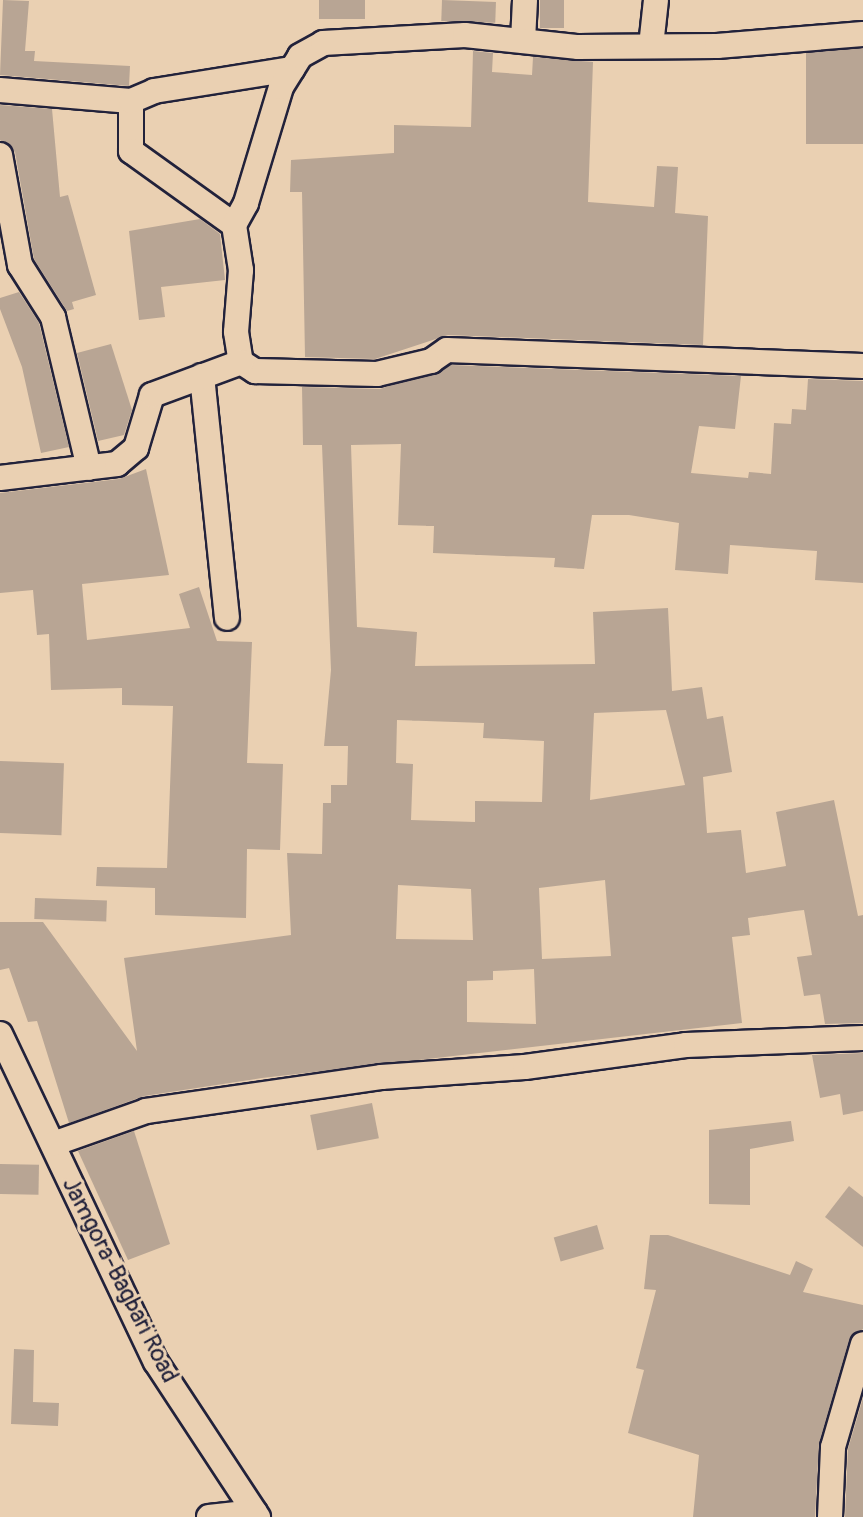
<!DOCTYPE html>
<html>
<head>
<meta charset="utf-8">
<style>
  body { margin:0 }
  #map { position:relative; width:863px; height:1517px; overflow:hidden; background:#ead0b2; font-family:Pangolin,sans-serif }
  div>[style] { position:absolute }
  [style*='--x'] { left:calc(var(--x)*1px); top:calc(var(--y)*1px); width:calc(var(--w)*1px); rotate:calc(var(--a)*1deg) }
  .building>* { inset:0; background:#b8a594; transform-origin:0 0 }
  .roads { filter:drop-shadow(2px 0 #22223b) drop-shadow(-2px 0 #22223b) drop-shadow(0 2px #22223b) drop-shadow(0 -2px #22223b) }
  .minor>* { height:24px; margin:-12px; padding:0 12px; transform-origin:12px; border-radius:12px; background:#ead0b2 }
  span { translate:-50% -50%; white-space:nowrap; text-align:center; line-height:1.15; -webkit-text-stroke:6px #ead0b2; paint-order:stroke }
  .street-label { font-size:24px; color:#22223b }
</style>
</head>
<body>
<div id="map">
  <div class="building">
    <div style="clip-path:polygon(3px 0,29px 1px,25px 51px,35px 51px,34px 61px,130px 66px,129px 86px,0 75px)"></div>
    <div style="left:319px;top:0;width:46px;height:19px"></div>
    <div style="left:442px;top:0;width:54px;height:21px;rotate:2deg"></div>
    <div style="left:540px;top:0;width:24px;height:28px"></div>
    <div style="left:863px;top:49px;width:95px;height:57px;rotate:90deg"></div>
    <div style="clip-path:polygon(473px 51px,493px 53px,492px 72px,532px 75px,533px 57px,593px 62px,588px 202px,654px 207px,657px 166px,678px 167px,675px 213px,708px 216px,703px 345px,448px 335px,375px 359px,305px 357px,302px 192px,290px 192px,291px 160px,394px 153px,394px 125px,471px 127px)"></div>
    <div style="clip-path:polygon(0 105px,52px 109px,60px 197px,68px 195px,96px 295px,72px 302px,74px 309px,67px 311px,34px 259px,15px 152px,0 140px)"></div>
    <div style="clip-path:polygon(200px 219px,220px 234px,225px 280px,161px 287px,165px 317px,139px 320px,129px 231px)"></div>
    <div style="clip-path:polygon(19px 292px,39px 323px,69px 447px,41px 453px,22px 367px,0 309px,0 298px)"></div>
    <div style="clip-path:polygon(111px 344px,132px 410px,124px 435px,98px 441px,77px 353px)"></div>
    <div style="clip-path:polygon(evenodd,451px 365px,741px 376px,735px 429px,699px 426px,691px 473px,748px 478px,749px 472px,771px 474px,774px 423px,791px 424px,792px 409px,806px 410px,808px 379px,863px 381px,863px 583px,815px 580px,817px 551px,730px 545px,728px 574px,675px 570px,679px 523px,629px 515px,592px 515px,584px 569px,554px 567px,555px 558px,433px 553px,434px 526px,398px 525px,401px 444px,351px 445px,357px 627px,417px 632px,415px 666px,595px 664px,593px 612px,668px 608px,672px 691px,702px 687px,707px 719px,723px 716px,732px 772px,703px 777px,707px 833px,741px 830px,746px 873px,786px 866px,776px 812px,834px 800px,858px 916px,863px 915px,863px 1023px,825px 1024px,820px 994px,804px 996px,797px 957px,812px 955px,804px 910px,795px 911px,748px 918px,750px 935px,732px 937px,742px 1023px,262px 1078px,144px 1096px,69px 1123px,37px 1021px,28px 1022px,9px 968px,0 970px,0 922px,43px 922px,137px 1051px,124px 958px,291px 935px,287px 853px,322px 854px,323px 803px,331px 803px,331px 785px,347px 785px,348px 746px,324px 746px,331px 670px,322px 445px,303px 445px,302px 387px,380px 389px,451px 365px,666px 710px,685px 785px,590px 800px,594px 713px,666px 710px,451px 365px,397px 720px,484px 723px,483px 738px,544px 741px,542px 802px,475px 801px,475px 822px,411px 820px,413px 764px,396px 763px,397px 720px,451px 365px,605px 880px,611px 956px,542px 959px,539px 888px,605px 880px,451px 365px,398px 885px,471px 889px,473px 940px,396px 939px,398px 885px,451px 365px,534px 969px,536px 1024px,467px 1022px,467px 981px,493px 980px,493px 971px,534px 969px)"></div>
    <div style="clip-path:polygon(146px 469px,169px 575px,82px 584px,87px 640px,190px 628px,179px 594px,199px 587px,217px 641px,252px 642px,247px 763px,283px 764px,280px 850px,247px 849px,246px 918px,155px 915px,155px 888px,96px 886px,97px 867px,167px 868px,173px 706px,122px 705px,122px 688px,51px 690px,49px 634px,37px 635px,33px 590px,0 593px,0 493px,119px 479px)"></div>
    <div style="left:0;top:761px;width:64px;height:72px;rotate:2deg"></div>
    <div style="left:35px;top:898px;width:72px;height:21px;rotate:2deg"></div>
    <div style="clip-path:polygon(863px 1053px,863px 1111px,843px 1115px,840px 1094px,820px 1098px,812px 1055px)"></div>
    <div style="left:372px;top:1103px;width:36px;height:63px;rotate:79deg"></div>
    <div style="clip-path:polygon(791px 1121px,794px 1141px,750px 1149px,750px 1205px,709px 1204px,709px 1130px)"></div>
    <div style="clip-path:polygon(134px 1131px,170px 1244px,128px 1260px,78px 1151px)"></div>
    <div style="left:0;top:1164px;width:39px;height:30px;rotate:1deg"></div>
    <div style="clip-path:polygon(849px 1186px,863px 1197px,863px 1247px,825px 1217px)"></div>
    <div style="left:597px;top:1225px;width:25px;height:45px;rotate:74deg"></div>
    <div style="clip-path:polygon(650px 1235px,668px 1235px,790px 1275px,796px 1261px,813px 1269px,803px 1292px,863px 1305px,863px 1329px,849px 1340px,819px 1443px,815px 1517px,693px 1517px,699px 1455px,628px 1433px,644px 1370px,636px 1368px,656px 1290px,644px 1289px)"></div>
    <div style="clip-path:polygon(14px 1349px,34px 1350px,33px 1402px,59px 1403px,58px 1426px,11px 1424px)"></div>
    <div style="clip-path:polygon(863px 1398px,863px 1517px,845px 1517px,848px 1449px)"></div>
  </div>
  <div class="roads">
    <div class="minor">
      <div style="--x:523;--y:41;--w:41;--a:-87.2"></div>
      <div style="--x:651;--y:46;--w:46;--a:-83.8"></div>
      <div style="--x:0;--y:90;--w:131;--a:4.8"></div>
      <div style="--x:131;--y:101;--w:50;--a:90"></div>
      <div style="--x:131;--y:151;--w:127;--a:35.7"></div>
      <div style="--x:234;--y:225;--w:46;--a:81.2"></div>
      <div style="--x:241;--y:270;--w:62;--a:94.6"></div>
      <div style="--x:236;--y:332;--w:30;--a:81"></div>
      <div style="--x:241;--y:362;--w:17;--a:33"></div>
      <div style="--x:255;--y:371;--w:122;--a:1.4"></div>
      <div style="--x:377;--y:374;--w:56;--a:-13.5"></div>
      <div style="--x:431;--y:361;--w:19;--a:-35"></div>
      <div style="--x:447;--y:350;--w:416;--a:2.2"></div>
      <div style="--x:131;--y:101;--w:25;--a:-23"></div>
      <div style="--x:154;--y:91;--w:140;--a:-9.1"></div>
      <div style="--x:0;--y:155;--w:112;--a:79.7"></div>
      <div style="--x:20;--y:265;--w:62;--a:57.6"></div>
      <div style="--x:53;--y:317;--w:155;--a:76.6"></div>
      <div style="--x:234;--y:225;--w:25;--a:-61"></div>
      <div style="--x:246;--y:203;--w:121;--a:-73.2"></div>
      <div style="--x:281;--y:87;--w:36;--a:-58"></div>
      <div style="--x:300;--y:56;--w:26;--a:-29"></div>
      <div style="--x:323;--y:43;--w:142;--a:-3.2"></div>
      <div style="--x:465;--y:35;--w:114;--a:6.1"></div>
      <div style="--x:578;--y:47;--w:139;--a:-0.4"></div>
      <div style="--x:717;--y:46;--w:146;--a:-4.7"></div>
      <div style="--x:202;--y:376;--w:243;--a:84.1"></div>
      <div style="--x:0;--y:478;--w:118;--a:-6.8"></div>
      <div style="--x:117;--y:464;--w:25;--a:-40"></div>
      <div style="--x:136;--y:448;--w:55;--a:-73.2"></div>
      <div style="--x:152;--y:395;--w:95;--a:-20.3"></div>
      <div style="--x:0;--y:1034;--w:363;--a:64.6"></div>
      <div style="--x:156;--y:1362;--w:186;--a:56.7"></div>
      <div style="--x:53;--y:1144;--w:99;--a:-19.5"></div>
      <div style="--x:146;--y:1111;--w:237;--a:-8.2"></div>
      <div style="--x:381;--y:1077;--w:144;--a:-4"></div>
      <div style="--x:525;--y:1067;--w:162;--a:-7.8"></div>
      <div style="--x:686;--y:1045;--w:177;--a:-2.3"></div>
      <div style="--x:209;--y:1517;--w:46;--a:-6.2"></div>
      <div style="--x:830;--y:1517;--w:70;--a:-87.5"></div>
      <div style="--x:833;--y:1447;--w:107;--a:-73.8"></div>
    </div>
  </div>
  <div class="street-label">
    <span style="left:120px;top:1280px;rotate:63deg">Jamgora-Bagbari Road</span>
  </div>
</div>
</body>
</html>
